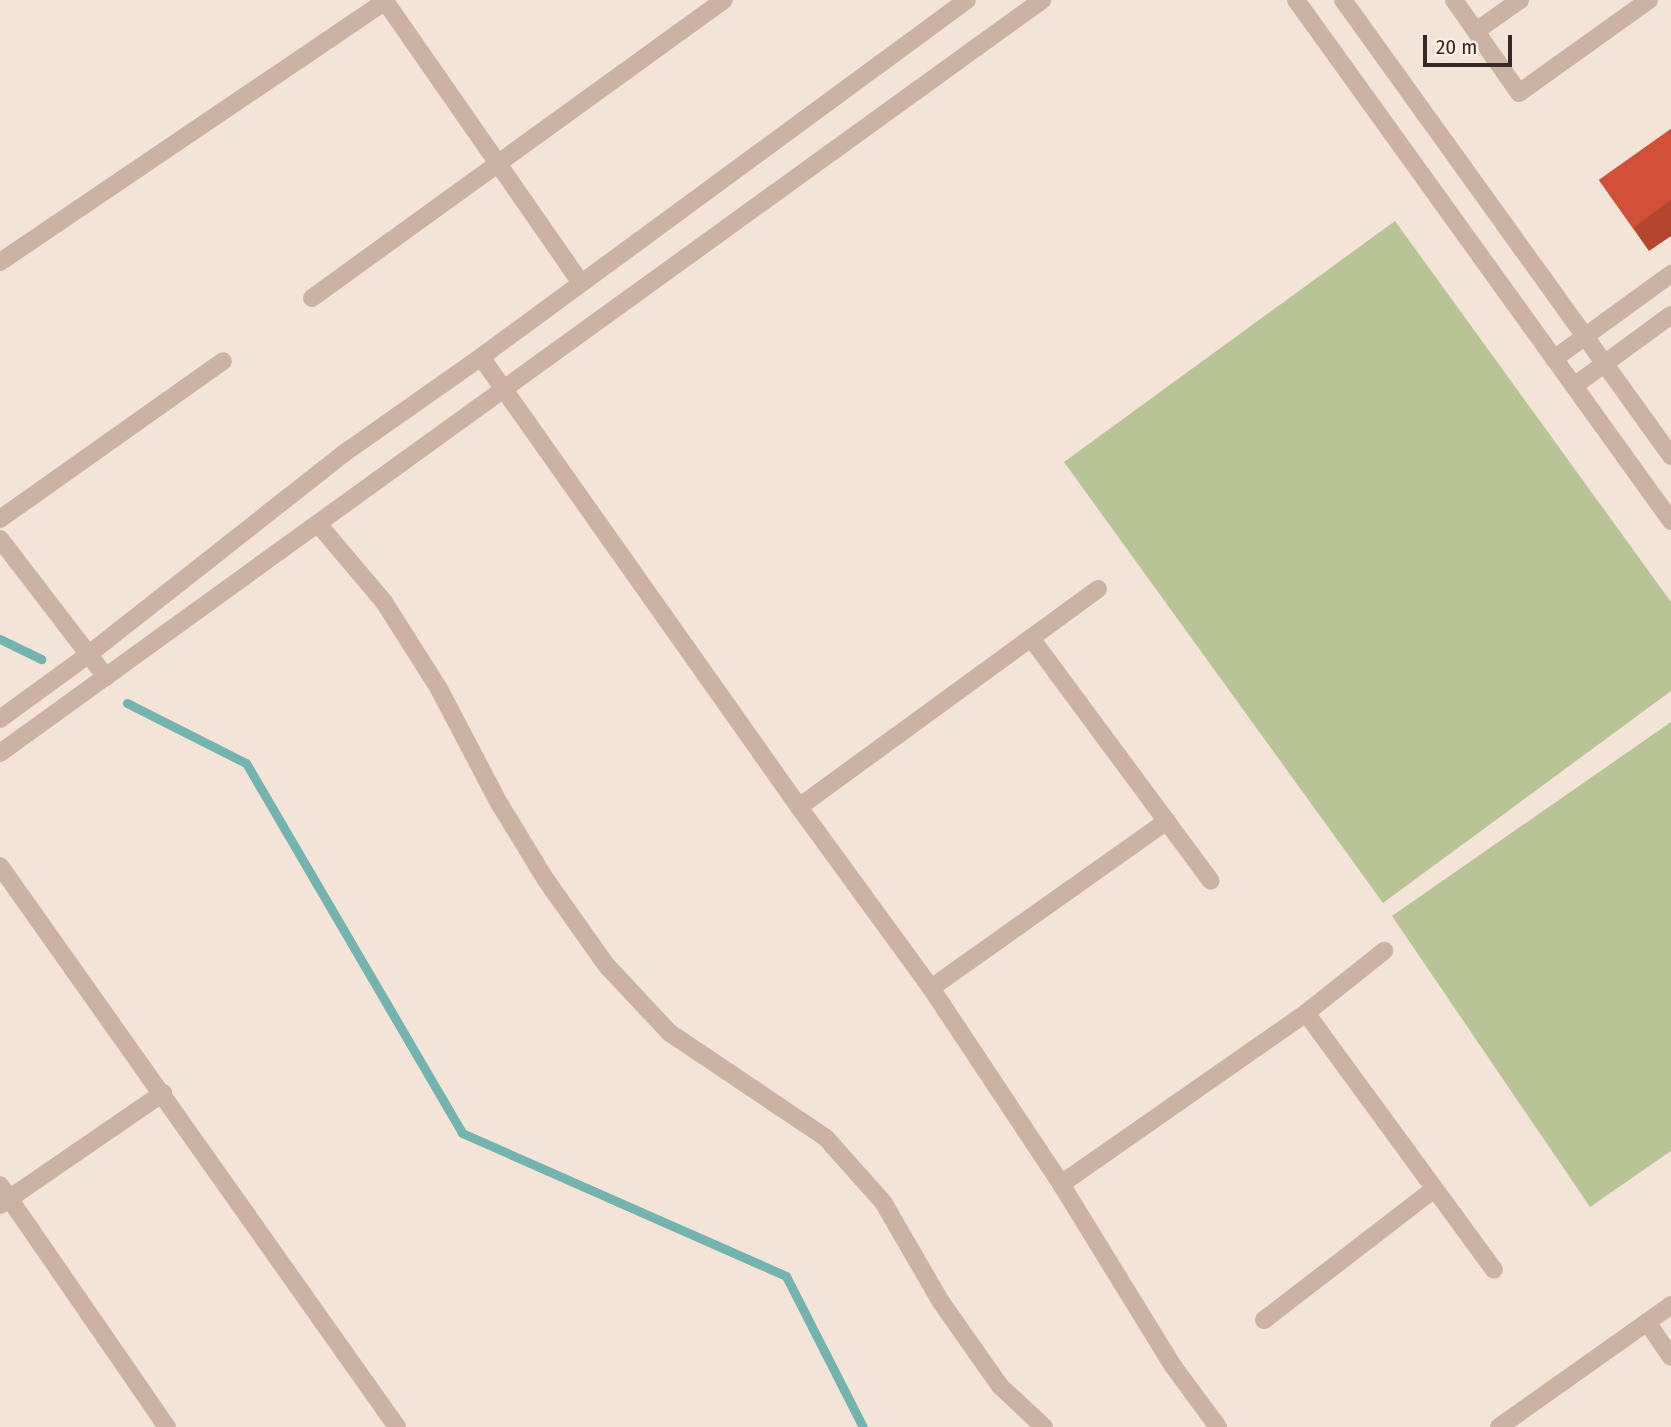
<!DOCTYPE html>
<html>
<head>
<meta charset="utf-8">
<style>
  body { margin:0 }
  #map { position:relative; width:1671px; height:1427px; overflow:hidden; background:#f3e4d7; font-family:"Fira Sans Condensed",sans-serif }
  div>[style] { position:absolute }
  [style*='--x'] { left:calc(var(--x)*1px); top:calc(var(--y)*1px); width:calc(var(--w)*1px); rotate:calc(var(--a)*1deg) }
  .green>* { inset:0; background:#b8c396 }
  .stream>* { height:9px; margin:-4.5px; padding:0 4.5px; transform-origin:4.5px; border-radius:4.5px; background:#73b3b0 }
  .minor>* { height:18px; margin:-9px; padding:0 9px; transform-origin:9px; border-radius:9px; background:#ccb2a2 }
  .wall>* { inset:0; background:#b4452f }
  .building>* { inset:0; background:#d15037 }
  span { translate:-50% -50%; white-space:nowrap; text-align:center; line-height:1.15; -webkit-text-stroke:7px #fbeee3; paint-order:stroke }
  .scale { position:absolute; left:1423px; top:35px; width:89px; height:32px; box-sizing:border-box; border:4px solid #362925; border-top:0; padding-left:9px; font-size:21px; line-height:24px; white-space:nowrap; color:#362925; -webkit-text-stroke:5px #fbeee3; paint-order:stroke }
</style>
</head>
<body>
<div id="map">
  <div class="green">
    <div style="clip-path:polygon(1395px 221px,1671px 602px,1671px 691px,1383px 903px,1064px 462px)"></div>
    <div style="clip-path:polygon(1671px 722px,1671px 1151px,1590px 1207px,1392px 916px)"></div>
  </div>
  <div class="stream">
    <div style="--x:0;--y:639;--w:46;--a:26"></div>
    <div style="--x:127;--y:703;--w:133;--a:26.8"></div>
    <div style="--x:246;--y:763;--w:428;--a:59.7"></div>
    <div style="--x:462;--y:1133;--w:354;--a:23.8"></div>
    <div style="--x:786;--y:1276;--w:169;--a:63"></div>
  </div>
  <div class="minor">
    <div style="--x:1296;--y:0;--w:642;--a:54.25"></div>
    <div style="--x:1343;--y:0;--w:562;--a:54.27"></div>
    <div style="--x:1454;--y:0;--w:113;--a:55"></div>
    <div style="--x:1519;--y:93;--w:160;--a:-35.6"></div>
    <div style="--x:1476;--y:31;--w:54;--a:-35.2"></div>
    <div style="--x:0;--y:262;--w:465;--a:-34.1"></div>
    <div style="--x:385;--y:1;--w:343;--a:55.2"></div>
    <div style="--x:312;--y:298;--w:508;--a:-35.88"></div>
    <div style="--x:481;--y:357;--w:551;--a:54.75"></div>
    <div style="--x:799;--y:807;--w:224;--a:53.9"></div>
    <div style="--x:931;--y:988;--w:235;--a:56.4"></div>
    <div style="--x:1061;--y:1184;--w:214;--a:58.4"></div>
    <div style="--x:1173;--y:1366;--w:76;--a:53.6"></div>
    <div style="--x:1554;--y:359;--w:145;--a:-36"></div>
    <div style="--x:1574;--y:386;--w:120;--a:-36.2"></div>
    <div style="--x:0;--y:519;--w:273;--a:-35.3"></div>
    <div style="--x:319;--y:525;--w:101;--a:49.8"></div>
    <div style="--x:384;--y:602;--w:101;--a:57.6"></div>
    <div style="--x:438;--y:687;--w:131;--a:62.3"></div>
    <div style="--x:499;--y:803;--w:90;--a:58.6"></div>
    <div style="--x:546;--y:880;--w:105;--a:54.7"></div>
    <div style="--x:607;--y:966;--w:92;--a:46.8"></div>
    <div style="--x:670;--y:1033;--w:188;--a:33.9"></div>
    <div style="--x:826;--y:1138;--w:86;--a:48.3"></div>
    <div style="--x:883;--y:1202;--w:116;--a:59.9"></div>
    <div style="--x:941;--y:1302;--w:103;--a:54.9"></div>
    <div style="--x:1000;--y:1386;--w:60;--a:43"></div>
    <div style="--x:0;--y:539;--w:174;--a:52.5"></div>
    <div style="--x:1098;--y:589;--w:83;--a:143.8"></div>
    <div style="--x:1031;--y:638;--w:302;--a:53.5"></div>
    <div style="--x:0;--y:719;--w:110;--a:-36.1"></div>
    <div style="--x:89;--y:654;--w:323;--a:-38.2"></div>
    <div style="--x:343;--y:454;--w:169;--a:-35.1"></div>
    <div style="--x:481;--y:357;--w:603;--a:-36.3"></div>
    <div style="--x:0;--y:753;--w:1286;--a:-35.85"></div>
    <div style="--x:799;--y:807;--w:287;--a:-36.1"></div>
    <div style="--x:0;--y:866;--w:687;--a:54.71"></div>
    <div style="--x:931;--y:988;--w:289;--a:-35.3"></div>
    <div style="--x:1306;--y:1013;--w:318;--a:53.8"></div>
    <div style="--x:1061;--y:1184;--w:299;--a:-34.9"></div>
    <div style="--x:1306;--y:1013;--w:100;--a:-38.5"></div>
    <div style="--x:0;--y:1185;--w:294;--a:55.4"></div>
    <div style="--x:0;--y:1205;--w:198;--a:-34.5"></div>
    <div style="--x:1264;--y:1320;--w:213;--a:-37.6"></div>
    <div style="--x:1647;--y:1322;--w:42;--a:55.6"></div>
    <div style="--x:1499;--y:1427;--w:211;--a:-35.3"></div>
  </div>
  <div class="wall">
    <div style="clip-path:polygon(1671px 129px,1671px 236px,1649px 251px,1599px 180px)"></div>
  </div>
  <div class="building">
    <div style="clip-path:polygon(1671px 129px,1671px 200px,1633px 228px,1599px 180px)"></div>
  </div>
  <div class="scale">20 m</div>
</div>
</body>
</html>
